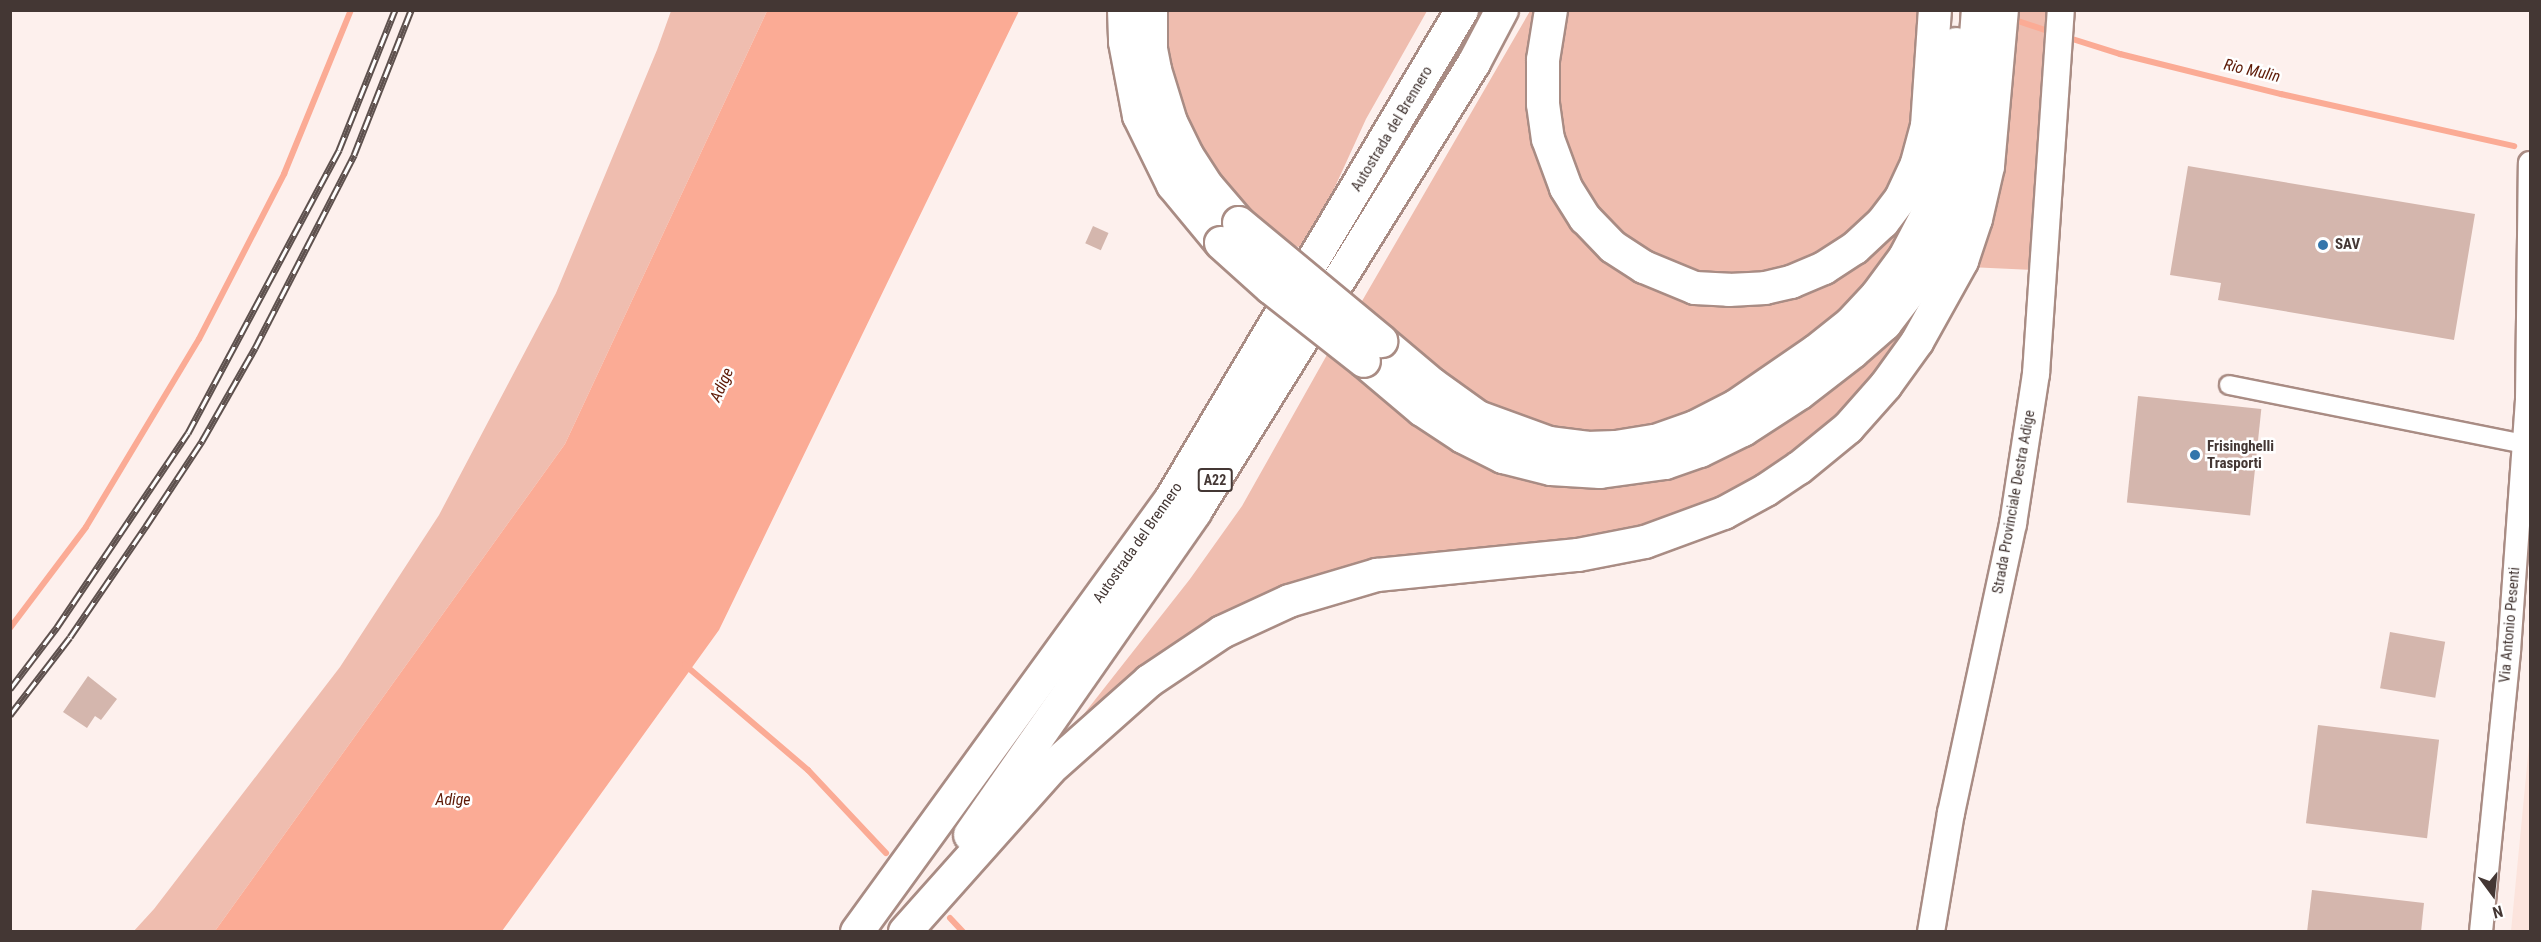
<!DOCTYPE html>
<html>
<head>
<meta charset="utf-8">
<style>
  body { margin:0 }
  #map { position:relative; width:2541px; height:942px; overflow:hidden; background:#fdf0ed; font-family:"Roboto Condensed",sans-serif }
  div>[style] { position:absolute }
  [style*='--x'] { left:calc(var(--x)*1px); top:calc(var(--y)*1px); width:calc(var(--w)*1px); rotate:calc(var(--a)*1deg) }
  .built>* { inset:0; background:#fce4dd }
  .green>* { inset:0; background:#efbdaf }
  .water>* { inset:0; background:#fbab95 }
  .stream>* { height:6px; margin:-3px; padding:0 3px; transform-origin:3px; border-radius:3px; background:#fbab95 }
  .building>* { inset:0; background:#d4b6ad; transform-origin:0 0 }
  .roads { filter:drop-shadow(2px 0 #a98c84) drop-shadow(-2px 0 #a98c84) drop-shadow(0 2px #a98c84) drop-shadow(0 -2px #a98c84) }
  .minor>* { height:18px; margin:-9px; padding:0 9px; transform-origin:9px; border-radius:9px; background:#fff }
  .tertiary>* { height:22px; margin:-11px; padding:0 11px; transform-origin:11px; border-radius:11px; background:#fff }
  .secondary>* { height:26px; margin:-13px; padding:0 13px; transform-origin:13px; border-radius:13px; background:#fff }
  .motorway>* { height:32px; margin:-16px; padding:0 16px; transform-origin:16px; border-radius:16px; background:#fff }
  .rail>* { height:7px; margin-top:-3.5px; transform-origin:0; background:repeating-linear-gradient(90deg,#fff 0 14px,#5e514e 0 28px); box-sizing:border-box; border-block:2px solid #5e514e }
  .bridges { filter:drop-shadow(2px 0 #a98c84) drop-shadow(-2px 0 #a98c84) drop-shadow(0 2px #a98c84) drop-shadow(0 -2px #a98c84) }
  .motorway-bridge>* { height:32px; margin:-16px; padding:0 16px; transform-origin:16px; border-radius:16px; background:#fff }
  .dots>* { width:16px; height:16px; translate:-50% -50%; box-sizing:border-box; border:3px solid #fff; border-radius:50% }
  span { translate:-50% -50%; white-space:nowrap; text-align:center; line-height:1.15; -webkit-text-stroke:5px #fff; paint-order:stroke }
  .shield-label span { padding:2px 4px; background:#fff; border:2px solid; border-radius:4px; -webkit-text-stroke-width:0 }
  .shield-label { font-size:14px; color:#443734; font-weight:700 }
  .street-label { font-size:15px; color:#443734 }
  .poi-label { font-size:15px; color:#443734; font-weight:700 }
  .left { translate:0 -50%; text-align:left }
  .water-label { font-size:16px; color:#5d1905; font-style:italic }
  .frame { position:absolute; inset:0; border:12px solid #443734; pointer-events:none }
  .north { position:absolute; left:2463px; top:864px; width:60px; height:60px; -webkit-text-stroke:4px #fff; paint-order:stroke; rotate:165deg; font-size:16px; font-weight:700; line-height:24px; text-align:center; color:#443734 }
  .north::after { content:''; display:block; margin:auto; width:21px; height:27px; background:#443734; clip-path:polygon(50% 0,100% 100%,50% 72%,0 100%) }
</style>
</head>
<body>
<div id="map">
  <div class="built">
    <div style="clip-path:polygon(2530px 735px,2530px 931px,2511px 931px)"></div>
  </div>
  <div class="green">
    <div style="clip-path:polygon(671px 11px,767px 11px,565px 444px,215px 931px,133px 932px,154px 909px,340px 667px,439px 515px,556px 293px,657px 50px)"></div>
    <div style="clip-path:polygon(1162px 11px,1427px 11px,1366px 119px,1307px 248px,1278px 244px,1225px 191px,1194px 146px,1165px 53px)"></div>
    <div style="clip-path:polygon(1530px 11px,1540px 11px,1576px 225px,1747px 300px,1931px 181px,1869px 290px,1774px 367px,1678px 422px,1612px 437px,1529px 426px,1471px 397px,1358px 308px)"></div>
    <div style="clip-path:polygon(1564px 11px,1923px 11px,1911px 137px,1896px 183px,1861px 227px,1819px 257px,1756px 276px,1692px 273px,1639px 249px,1608px 224px,1584px 190px,1565px 147px,1557px 115px,1556px 59px)"></div>
    <div style="clip-path:polygon(2012px 11px,2048px 11px,2033px 270px,1969px 267px)"></div>
    <div style="clip-path:polygon(1956px 249px,1872px 389px,1785px 467px,1660px 529px,1352px 572px,1065px 738px,1190px 579px,1242px 506px,1328px 353px,1581px 486px)"></div>
  </div>
  <div class="water">
    <div style="clip-path:polygon(767px 11px,1019px 11px,719px 630px,502px 931px,215px 931px,565px 444px)"></div>
  </div>
  <div class="stream">
    <div style="--x:2009;--y:18;--w:47;--a:18.4"></div>
    <div style="--x:2066;--y:37;--w:57;--a:17.5"></div>
    <div style="--x:2120;--y:54;--w:166;--a:14"></div>
    <div style="--x:2281;--y:94;--w:239;--a:12.6"></div>
    <div style="--x:10;--y:628;--w:126;--a:-53"></div>
    <div style="--x:86;--y:527;--w:219;--a:-59"></div>
    <div style="--x:199;--y:339;--w:186;--a:-62.7"></div>
    <div style="--x:284;--y:174;--w:177;--a:-67.8"></div>
    <div style="--x:685;--y:665;--w:162;--a:40.5"></div>
    <div style="--x:808;--y:770;--w:114;--a:46.8"></div>
    <div style="--x:950;--y:918;--w:19;--a:47"></div>
  </div>
  <div class="building">
    <div style="clip-path:polygon(2188px 166px,2475px 214px,2454px 340px,2218px 300px,2221px 283px,2170px 275px)"></div>
    <div style="left:1093px;top:226px;width:17px;height:19px;rotate:24deg"></div>
    <div style="left:2138px;top:396px;width:124px;height:107px;rotate:6deg"></div>
    <div style="left:2390px;top:632px;width:56px;height:57px;rotate:10deg"></div>
    <div style="clip-path:polygon(88px 676px,117px 699px,101px 720px,95px 716px,87px 728px,63px 712px)"></div>
    <div style="left:2318px;top:725px;width:122px;height:99px;rotate:7deg"></div>
    <div style="clip-path:polygon(2312px 890px,2424px 903px,2421px 932px,2307px 932px)"></div>
  </div>
  <div class="roads">
    <div class="minor">
      <div style="--x:2229;--y:385;--w:301;--a:11.3"></div>
    </div>
    <div class="tertiary">
      <div style="--x:2481;--y:932;--w:282;--a:-84.3"></div>
      <div style="--x:2509;--y:651;--w:252;--a:-85.9"></div>
      <div style="--x:2527;--y:400;--w:237;--a:-89.3"></div>
    </div>
    <div class="secondary">
      <div style="--x:1931;--y:932;--w:121;--a:-80.5"></div>
      <div style="--x:1951;--y:813;--w:296;--a:-77.9"></div>
      <div style="--x:2013;--y:524;--w:152;--a:-81.3"></div>
      <div style="--x:2036;--y:374;--w:365;--a:-86.1"></div>
    </div>
    <div class="motorway">
      <div style="--x:1124;--y:10;--w:32;--a:88"></div>
      <div style="--x:1125;--y:42;--w:75;--a:79.3"></div>
      <div style="--x:1139;--y:116;--w:77;--a:63.8"></div>
      <div style="--x:1173;--y:185;--w:75;--a:50.4"></div>
      <div style="--x:1151;--y:10;--w:39;--a:90"></div>
      <div style="--x:1151;--y:49;--w:21;--a:79"></div>
      <div style="--x:1155;--y:70;--w:54;--a:72.9"></div>
      <div style="--x:1171;--y:122;--w:37;--a:64"></div>
      <div style="--x:1187;--y:155;--w:38;--a:57"></div>
      <div style="--x:1208;--y:187;--w:48;--a:49.3"></div>
      <div style="--x:1551;--y:10;--w:51;--a:99.1"></div>
      <div style="--x:1543;--y:60;--w:44;--a:90"></div>
      <div style="--x:1543;--y:104;--w:35;--a:82"></div>
      <div style="--x:1548;--y:139;--w:52;--a:69.8"></div>
      <div style="--x:1566;--y:188;--w:36;--a:58"></div>
      <div style="--x:1585;--y:218;--w:40;--a:46"></div>
      <div style="--x:1613;--y:247;--w:37;--a:33"></div>
      <div style="--x:1644;--y:267;--w:55;--a:22.4"></div>
      <div style="--x:1695;--y:288;--w:34;--a:3"></div>
      <div style="--x:1729;--y:290;--w:36;--a:-3"></div>
      <div style="--x:1765;--y:288;--w:27;--a:-13"></div>
      <div style="--x:1791;--y:282;--w:36;--a:-23"></div>
      <div style="--x:1824;--y:268;--w:37;--a:-33"></div>
      <div style="--x:1855;--y:248;--w:38;--a:-43"></div>
      <div style="--x:1883;--y:222;--w:30;--a:-53"></div>
      <div style="--x:1901;--y:198;--w:38;--a:-65"></div>
      <div style="--x:1917;--y:163;--w:38;--a:-75"></div>
      <div style="--x:1927;--y:126;--w:116;--a:-86.1"></div>
      <div style="--x:1381;--y:341;--w:67;--a:40.1"></div>
      <div style="--x:1432;--y:384;--w:57;--a:35.7"></div>
      <div style="--x:1478;--y:417;--w:76;--a:20.1"></div>
      <div style="--x:1549;--y:443;--w:38;--a:7"></div>
      <div style="--x:1587;--y:448;--w:29;--a:-2"></div>
      <div style="--x:1616;--y:447;--w:39;--a:-9"></div>
      <div style="--x:1655;--y:441;--w:42;--a:-19.3"></div>
      <div style="--x:1695;--y:427;--w:46;--a:-27.1"></div>
      <div style="--x:1736;--y:406;--w:97;--a:-34.5"></div>
      <div style="--x:1816;--y:351;--w:45;--a:-38.7"></div>
      <div style="--x:1851;--y:323;--w:38;--a:-47"></div>
      <div style="--x:1877;--y:295;--w:47;--a:-53.6"></div>
      <div style="--x:1905;--y:257;--w:50;--a:-62.4"></div>
      <div style="--x:1928;--y:213;--w:38;--a:-73"></div>
      <div style="--x:1939;--y:177;--w:134;--a:-82.7"></div>
      <div style="--x:1364;--y:361;--w:76;--a:40.2"></div>
      <div style="--x:1422;--y:410;--w:49;--a:33.4"></div>
      <div style="--x:1463;--y:437;--w:45;--a:26.6"></div>
      <div style="--x:1503;--y:457;--w:49;--a:14"></div>
      <div style="--x:1551;--y:469;--w:49;--a:3.5"></div>
      <div style="--x:1600;--y:472;--w:66;--a:-7.9"></div>
      <div style="--x:1665;--y:463;--w:37;--a:-19"></div>
      <div style="--x:1700;--y:451;--w:48;--a:-26"></div>
      <div style="--x:1743;--y:430;--w:68;--a:-33"></div>
      <div style="--x:1800;--y:393;--w:67;--a:-37.7"></div>
      <div style="--x:1853;--y:352;--w:43;--a:-41.2"></div>
      <div style="--x:1885;--y:324;--w:64;--a:-52.6"></div>
      <div style="--x:1924;--y:273;--w:88;--a:-66.6"></div>
      <div style="--x:1959;--y:192;--w:45;--a:-78.4"></div>
      <div style="--x:1968;--y:148;--w:138;--a:-85.9"></div>
      <div style="--x:970;--y:835;--w:394;--a:-55.1"></div>
      <div style="--x:1195;--y:512;--w:529;--a:-58.14"></div>
      <div style="--x:1474;--y:63;--w:60;--a:-62.2"></div>
      <div style="--x:857;--y:932;--w:535;--a:-54.05"></div>
      <div style="--x:1171;--y:499;--w:569;--a:-59.24"></div>
      <div style="--x:905;--y:932;--w:218;--a:-48.3"></div>
      <div style="--x:1050;--y:769;--w:132;--a:-41.6"></div>
      <div style="--x:1149;--y:681;--w:88;--a:-33.9"></div>
      <div style="--x:1222;--y:632;--w:74;--a:-24.8"></div>
      <div style="--x:1289;--y:601;--w:92;--a:-16.5"></div>
      <div style="--x:1377;--y:575;--w:202;--a:-5.7"></div>
      <div style="--x:1578;--y:555;--w:68;--a:-11"></div>
      <div style="--x:1645;--y:542;--w:84;--a:-20.2"></div>
      <div style="--x:1724;--y:513;--w:48;--a:-28.7"></div>
      <div style="--x:1766;--y:490;--w:40;--a:-34"></div>
      <div style="--x:1799;--y:468;--w:63;--a:-39.2"></div>
      <div style="--x:1848;--y:428;--w:57;--a:-48.5"></div>
      <div style="--x:1886;--y:385;--w:53;--a:-54.2"></div>
      <div style="--x:1917;--y:342;--w:93;--a:-60.9"></div>
      <div style="--x:1962;--y:261;--w:44;--a:-71.6"></div>
      <div style="--x:1976;--y:219;--w:54;--a:-77.2"></div>
      <div style="--x:1988;--y:166;--w:157;--a:-84.9"></div>
    </div>
  </div>
  <div class="rail">
    <div style="--x:10;--y:689;--w:78;--a:-52.8"></div>
    <div style="--x:57;--y:627;--w:234;--a:-56"></div>
    <div style="--x:188;--y:433;--w:321;--a:-61.9"></div>
    <div style="--x:339;--y:150;--w:151;--a:-68.2"></div>
    <div style="--x:10;--y:715;--w:98;--a:-52.4"></div>
    <div style="--x:70;--y:637;--w:135;--a:-55.6"></div>
    <div style="--x:146;--y:526;--w:102;--a:-56.6"></div>
    <div style="--x:202;--y:441;--w:107;--a:-60.3"></div>
    <div style="--x:255;--y:348;--w:217;--a:-62.8"></div>
    <div style="--x:354;--y:155;--w:156;--a:-68.5"></div>
  </div>
  <div class="bridges">
    <div class="motorway-bridge">
      <div style="--x:1239;--y:223;--w:185;--a:39.7"></div>
      <div style="--x:1221;--y:243;--w:67;--a:42"></div>
      <div style="--x:1271;--y:288;--w:118;--a:38.1"></div>
    </div>
  </div>
  <div class="dots">
    <div style="left:2323px;top:245px;background:#3375ab"></div>
    <div style="left:2195px;top:455px;background:#3375ab"></div>
  </div>
  <div class="shield-label">
    <span style="left:1215px;top:480px">A22</span>
  </div>
  <div class="street-label">
    <span style="left:1392px;top:129px;rotate:-59deg">Autostrada del Brennero</span>
    <span style="left:2014px;top:502px;rotate:-80deg">Strada Provinciale Destra Adige</span>
    <span style="left:1138px;top:543px;rotate:-55deg">Autostrada del Brennero</span>
    <span style="left:2510px;top:625px;rotate:-85deg">Via Antonio Pesenti</span>
  </div>
  <div class="poi-label">
    <span class="left" style="left:2335px;top:245px">SAV</span>
    <span class="left" style="left:2207px;top:455px">Frisinghelli<br>Trasporti</span>
  </div>
  <div class="water-label">
    <span style="left:2252px;top:71px;rotate:13deg">Rio Mulin</span>
    <span style="left:722px;top:385px;rotate:-66deg">Adige</span>
    <span style="left:453px;top:800px">Adige</span>
  </div>
  <div class="frame"></div>
  <div class="north">N</div>
</div>
</body>
</html>
